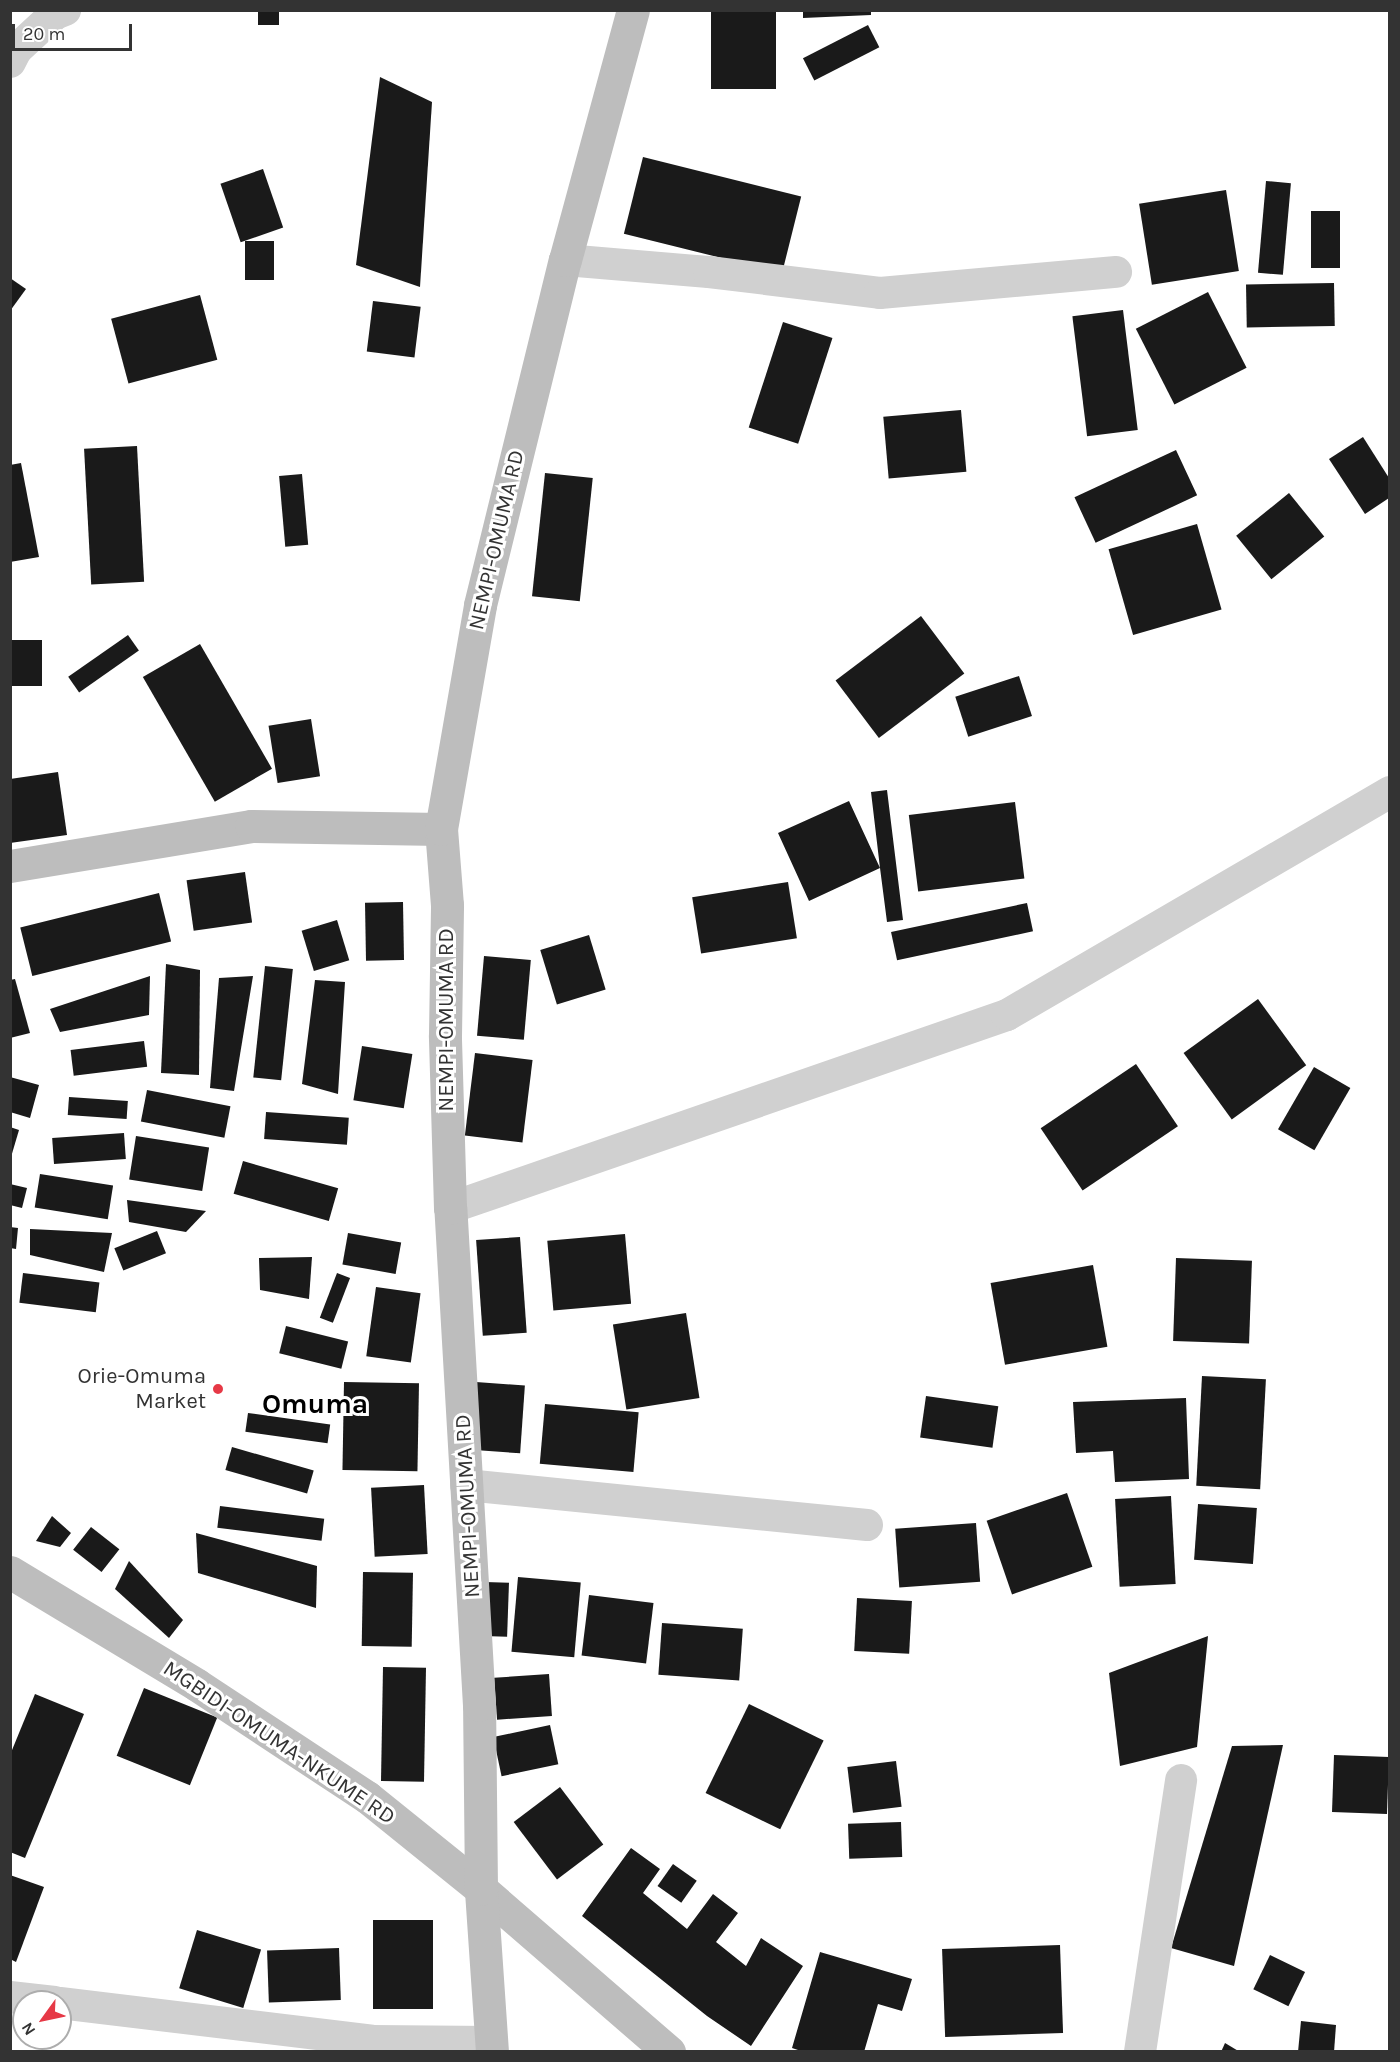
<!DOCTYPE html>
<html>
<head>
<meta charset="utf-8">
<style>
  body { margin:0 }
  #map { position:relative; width:1400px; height:2062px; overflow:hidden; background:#fff; font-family:Karla,sans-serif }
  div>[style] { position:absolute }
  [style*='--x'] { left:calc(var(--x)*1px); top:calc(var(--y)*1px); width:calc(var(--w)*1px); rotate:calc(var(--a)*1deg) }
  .building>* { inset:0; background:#1a1a1a; transform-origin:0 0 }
  .street>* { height:32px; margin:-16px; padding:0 16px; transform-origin:16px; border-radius:16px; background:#d0d0d0 }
  .secondary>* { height:33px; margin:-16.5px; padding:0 16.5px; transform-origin:16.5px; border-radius:16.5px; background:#bdbdbd }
  .dots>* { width:16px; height:16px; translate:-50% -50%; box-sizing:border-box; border:3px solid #fff; border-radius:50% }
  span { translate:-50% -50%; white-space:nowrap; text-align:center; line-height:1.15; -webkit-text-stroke:6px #fff; paint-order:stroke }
  .street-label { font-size:22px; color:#333 }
  .poi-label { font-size:22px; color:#333 }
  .right { translate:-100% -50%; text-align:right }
  .district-label { font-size:28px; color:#000; font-weight:700 }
  .frame { position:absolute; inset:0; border:12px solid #333; pointer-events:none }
  .north { position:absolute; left:12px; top:1990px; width:60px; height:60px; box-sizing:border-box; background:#fff; border:2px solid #adadad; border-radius:50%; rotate:237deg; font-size:16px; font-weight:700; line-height:24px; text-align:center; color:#333 }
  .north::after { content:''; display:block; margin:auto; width:21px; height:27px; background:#e63946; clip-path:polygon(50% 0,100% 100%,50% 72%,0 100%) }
  .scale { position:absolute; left:12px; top:24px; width:120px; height:27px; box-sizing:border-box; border:3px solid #333; border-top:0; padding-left:8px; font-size:18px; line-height:21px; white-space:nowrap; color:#333; -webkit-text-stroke:4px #fff; paint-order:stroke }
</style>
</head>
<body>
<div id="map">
  <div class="building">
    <div style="left:258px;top:10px;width:21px;height:15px"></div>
    <div style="left:711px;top:10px;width:65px;height:79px"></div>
    <div style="clip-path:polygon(803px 10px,871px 10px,871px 15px,803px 18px)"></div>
    <div style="left:868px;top:25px;width:25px;height:73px;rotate:63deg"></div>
    <div style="clip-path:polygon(380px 77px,432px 102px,420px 287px,356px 265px)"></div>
    <div style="left:643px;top:157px;width:163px;height:79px;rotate:14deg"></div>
    <div style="left:263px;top:169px;width:62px;height:45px;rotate:71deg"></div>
    <div style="left:1266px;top:181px;width:25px;height:92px;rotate:5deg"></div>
    <div style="left:1226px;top:190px;width:82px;height:88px;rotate:81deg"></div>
    <div style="left:1311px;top:211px;width:29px;height:57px"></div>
    <div style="left:245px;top:241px;width:29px;height:39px"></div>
    <div style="clip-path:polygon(10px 278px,26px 289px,10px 311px)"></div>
    <div style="left:1334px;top:283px;width:43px;height:88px;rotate:89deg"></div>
    <div style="left:1208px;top:292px;width:85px;height:81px;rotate:63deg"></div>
    <div style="left:200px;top:295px;width:67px;height:92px;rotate:75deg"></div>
    <div style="left:373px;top:301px;width:48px;height:51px;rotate:7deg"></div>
    <div style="left:1123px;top:310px;width:121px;height:51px;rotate:83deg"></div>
    <div style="left:783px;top:322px;width:52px;height:111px;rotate:18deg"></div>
    <div style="left:961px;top:410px;width:62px;height:78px;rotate:85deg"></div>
    <div style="clip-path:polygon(1363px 437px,1389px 478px,1389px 498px,1365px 514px,1329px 459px)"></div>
    <div style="left:137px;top:446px;width:136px;height:53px;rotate:87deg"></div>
    <div style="left:1176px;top:450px;width:50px;height:112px;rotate:65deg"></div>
    <div style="clip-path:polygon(21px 463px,39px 557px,10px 562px,10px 465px)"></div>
    <div style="left:545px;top:473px;width:48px;height:124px;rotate:6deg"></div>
    <div style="left:302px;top:474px;width:71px;height:23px;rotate:85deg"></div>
    <div style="left:1289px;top:493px;width:56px;height:68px;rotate:51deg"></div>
    <div style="left:1197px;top:524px;width:89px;height:92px;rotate:74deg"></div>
    <div style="left:921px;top:616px;width:72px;height:107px;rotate:53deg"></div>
    <div style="left:128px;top:635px;width:19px;height:73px;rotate:55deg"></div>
    <div style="left:10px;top:640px;width:32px;height:46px"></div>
    <div style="left:200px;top:644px;width:144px;height:66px;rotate:60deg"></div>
    <div style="left:1019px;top:676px;width:42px;height:67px;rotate:72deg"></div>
    <div style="left:311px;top:719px;width:58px;height:43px;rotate:81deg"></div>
    <div style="clip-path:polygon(58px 772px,67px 835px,10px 843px,10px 779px)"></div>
    <div style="clip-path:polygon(887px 790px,903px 920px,887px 922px,880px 868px,809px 901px,778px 833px,849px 801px,880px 868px,871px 792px)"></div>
    <div style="left:1015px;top:802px;width:77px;height:107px;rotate:83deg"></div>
    <div style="left:245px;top:872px;width:51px;height:59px;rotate:82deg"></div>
    <div style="left:788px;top:882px;width:57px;height:97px;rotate:81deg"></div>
    <div style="left:159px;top:893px;width:50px;height:143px;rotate:76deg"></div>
    <div style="left:403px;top:902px;width:58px;height:38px;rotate:89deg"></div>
    <div style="left:1027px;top:903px;width:29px;height:139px;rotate:78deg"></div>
    <div style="left:337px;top:920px;width:42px;height:37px;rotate:73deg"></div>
    <div style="left:589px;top:935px;width:57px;height:51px;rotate:73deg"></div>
    <div style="left:484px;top:956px;width:47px;height:80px;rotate:5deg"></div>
    <div style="clip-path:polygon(166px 964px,200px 970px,199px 1075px,161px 1073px)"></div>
    <div style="left:265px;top:966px;width:28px;height:112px;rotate:6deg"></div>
    <div style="clip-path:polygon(150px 976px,149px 1015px,60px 1032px,50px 1009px)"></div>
    <div style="clip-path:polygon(253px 976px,234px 1091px,210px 1088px,219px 978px)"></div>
    <div style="clip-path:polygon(15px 979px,30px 1033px,10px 1038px,10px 980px)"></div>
    <div style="clip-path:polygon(315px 980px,345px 982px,338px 1094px,302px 1084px)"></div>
    <div style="left:1258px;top:999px;width:82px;height:92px;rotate:54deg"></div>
    <div style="left:144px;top:1041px;width:26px;height:74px;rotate:83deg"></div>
    <div style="left:362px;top:1046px;width:51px;height:55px;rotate:9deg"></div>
    <div style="left:475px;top:1053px;width:58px;height:83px;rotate:7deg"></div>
    <div style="left:1136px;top:1064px;width:75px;height:115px;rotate:56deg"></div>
    <div style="left:1314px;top:1067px;width:42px;height:72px;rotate:30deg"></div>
    <div style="clip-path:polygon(10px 1077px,39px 1085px,30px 1118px,10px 1112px)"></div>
    <div style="left:147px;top:1090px;width:85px;height:32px;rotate:11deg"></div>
    <div style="left:69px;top:1097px;width:59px;height:18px;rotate:4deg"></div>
    <div style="left:266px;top:1112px;width:83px;height:27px;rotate:4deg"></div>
    <div style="clip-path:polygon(10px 1127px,19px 1130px,11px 1157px,10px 1157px)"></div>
    <div style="left:124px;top:1133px;width:26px;height:72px;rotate:86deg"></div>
    <div style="left:136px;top:1136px;width:74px;height:44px;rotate:9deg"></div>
    <div style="left:243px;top:1161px;width:99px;height:34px;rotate:16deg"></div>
    <div style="left:40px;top:1174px;width:74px;height:34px;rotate:9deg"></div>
    <div style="clip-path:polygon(10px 1184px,27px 1188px,22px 1208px,10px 1205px)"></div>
    <div style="clip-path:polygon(127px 1200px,206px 1211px,186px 1232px,129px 1222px)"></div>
    <div style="clip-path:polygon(10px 1227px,18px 1228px,16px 1249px,10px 1248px)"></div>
    <div style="clip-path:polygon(30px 1229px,112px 1233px,104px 1272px,30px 1255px)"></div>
    <div style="left:157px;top:1231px;width:24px;height:46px;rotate:68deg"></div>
    <div style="left:348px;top:1233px;width:54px;height:32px;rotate:10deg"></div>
    <div style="left:625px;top:1234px;width:70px;height:78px;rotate:85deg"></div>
    <div style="left:520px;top:1237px;width:96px;height:44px;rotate:86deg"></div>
    <div style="clip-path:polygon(312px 1257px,309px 1299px,260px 1290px,259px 1258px)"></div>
    <div style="left:1176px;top:1258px;width:76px;height:83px;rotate:2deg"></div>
    <div style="left:1093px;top:1265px;width:83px;height:104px;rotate:80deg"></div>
    <div style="left:23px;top:1273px;width:77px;height:30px;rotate:7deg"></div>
    <div style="left:337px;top:1273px;width:14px;height:48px;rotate:21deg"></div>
    <div style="left:376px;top:1287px;width:45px;height:70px;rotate:8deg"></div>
    <div style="left:686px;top:1313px;width:86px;height:74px;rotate:81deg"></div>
    <div style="left:286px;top:1326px;width:64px;height:28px;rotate:14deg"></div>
    <div style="left:1202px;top:1376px;width:64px;height:110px;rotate:3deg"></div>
    <div style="left:344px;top:1382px;width:75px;height:88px;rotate:1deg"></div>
    <div style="left:476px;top:1382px;width:49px;height:68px;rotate:4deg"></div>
    <div style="left:926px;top:1396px;width:73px;height:42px;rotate:8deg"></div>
    <div style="clip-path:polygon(1186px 1398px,1189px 1479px,1115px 1482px,1113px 1451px,1076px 1453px,1073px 1402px)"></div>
    <div style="left:545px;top:1404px;width:94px;height:60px;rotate:5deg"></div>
    <div style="left:248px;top:1413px;width:83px;height:19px;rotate:8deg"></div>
    <div style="left:232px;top:1447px;width:85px;height:24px;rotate:16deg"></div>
    <div style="left:424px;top:1485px;width:69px;height:53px;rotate:87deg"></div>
    <div style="left:1067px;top:1493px;width:78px;height:85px;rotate:71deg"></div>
    <div style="left:1171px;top:1496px;width:88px;height:56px;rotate:87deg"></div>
    <div style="left:1198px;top:1504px;width:59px;height:56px;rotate:4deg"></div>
    <div style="left:220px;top:1506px;width:105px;height:22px;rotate:7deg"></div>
    <div style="clip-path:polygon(52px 1516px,71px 1533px,60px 1547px,36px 1541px)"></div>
    <div style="left:976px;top:1523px;width:59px;height:81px;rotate:86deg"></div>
    <div style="left:91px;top:1527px;width:36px;height:29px;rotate:38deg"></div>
    <div style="clip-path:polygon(196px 1533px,317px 1566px,316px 1608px,198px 1573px)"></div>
    <div style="clip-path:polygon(129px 1561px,183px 1620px,169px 1638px,115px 1589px)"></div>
    <div style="left:363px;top:1572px;width:50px;height:74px;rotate:1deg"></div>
    <div style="left:518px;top:1577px;width:63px;height:75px;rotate:5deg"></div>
    <div style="left:485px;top:1582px;width:24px;height:54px;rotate:2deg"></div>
    <div style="left:589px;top:1595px;width:65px;height:61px;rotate:7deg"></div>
    <div style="left:857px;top:1598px;width:55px;height:53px;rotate:3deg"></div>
    <div style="left:662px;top:1623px;width:81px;height:52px;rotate:4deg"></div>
    <div style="clip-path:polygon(1208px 1636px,1197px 1747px,1120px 1766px,1109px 1673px)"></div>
    <div style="left:383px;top:1667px;width:43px;height:114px;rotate:1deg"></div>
    <div style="left:549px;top:1674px;width:42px;height:55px;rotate:86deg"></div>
    <div style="left:144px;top:1688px;width:79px;height:73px;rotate:22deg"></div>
    <div style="clip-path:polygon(35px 1694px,84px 1714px,25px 1858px,10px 1852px,10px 1755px)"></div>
    <div style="left:749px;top:1704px;width:83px;height:99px;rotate:26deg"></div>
    <div style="left:550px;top:1725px;width:40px;height:58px;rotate:78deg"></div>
    <div style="clip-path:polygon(1283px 1745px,1234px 1966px,1171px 1948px,1232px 1746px)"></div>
    <div style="left:1334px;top:1755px;width:55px;height:57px;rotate:2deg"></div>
    <div style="left:896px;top:1761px;width:46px;height:49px;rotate:83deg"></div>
    <div style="left:560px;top:1787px;width:72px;height:58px;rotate:53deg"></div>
    <div style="left:901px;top:1822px;width:35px;height:53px;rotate:88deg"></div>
    <div style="clip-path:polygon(631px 1848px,660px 1869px,643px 1893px,687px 1929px,713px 1894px,738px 1913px,716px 1942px,746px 1966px,761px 1938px,803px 1966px,751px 2046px,707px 2016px,582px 1916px)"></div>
    <div style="left:673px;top:1864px;width:29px;height:27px;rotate:35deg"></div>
    <div style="clip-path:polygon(10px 1875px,44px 1887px,16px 1962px,10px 1959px)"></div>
    <div style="left:373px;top:1920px;width:60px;height:89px"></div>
    <div style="left:197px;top:1930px;width:67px;height:61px;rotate:17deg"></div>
    <div style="left:1060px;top:1945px;width:88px;height:118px;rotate:88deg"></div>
    <div style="left:339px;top:1948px;width:52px;height:72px;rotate:88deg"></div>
    <div style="clip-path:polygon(820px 1952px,912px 1979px,902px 2011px,878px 2004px,864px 2052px,804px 2052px,792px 2048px)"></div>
    <div style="left:1270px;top:1955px;width:39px;height:38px;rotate:26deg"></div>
    <div style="clip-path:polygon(1301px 2021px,1336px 2025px,1334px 2052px,1298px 2052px)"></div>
    <div style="clip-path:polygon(1225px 2043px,1240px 2052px,1221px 2052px)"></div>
  </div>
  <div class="street">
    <div style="--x:10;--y:62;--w:13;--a:-63"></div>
    <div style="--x:16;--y:50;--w:53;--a:-42.7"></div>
    <div style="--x:55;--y:14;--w:11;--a:-22"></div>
    <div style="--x:565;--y:260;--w:144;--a:4.8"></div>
    <div style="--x:709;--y:272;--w:172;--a:7"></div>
    <div style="--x:880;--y:293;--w:237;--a:-5.1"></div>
    <div style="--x:450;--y:1208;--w:589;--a:-19.11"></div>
    <div style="--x:1007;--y:1015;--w:443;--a:-30.2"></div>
    <div style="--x:466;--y:1485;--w:403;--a:5.7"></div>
    <div style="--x:10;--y:1997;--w:45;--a:6.3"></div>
    <div style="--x:60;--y:2003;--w:314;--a:6.9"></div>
    <div style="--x:372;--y:2041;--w:120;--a:0.5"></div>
    <div style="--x:1140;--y:2052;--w:275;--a:-81.4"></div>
  </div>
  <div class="secondary">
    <div style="--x:10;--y:866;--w:244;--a:-9.4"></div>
    <div style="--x:251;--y:826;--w:190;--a:0.9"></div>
    <div style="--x:10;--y:1572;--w:218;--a:31.1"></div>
    <div style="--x:197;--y:1685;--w:204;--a:33.4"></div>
    <div style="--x:367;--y:1797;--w:146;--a:38.9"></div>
    <div style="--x:481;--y:1889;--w:249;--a:40.9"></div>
    <div style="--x:492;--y:2052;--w:163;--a:-93.9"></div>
    <div style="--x:481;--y:1889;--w:184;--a:-90.6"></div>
    <div style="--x:479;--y:1705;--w:498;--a:-93.3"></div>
    <div style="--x:450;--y:1208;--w:173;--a:-91.7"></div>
    <div style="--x:445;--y:1035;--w:130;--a:-89.1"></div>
    <div style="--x:447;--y:905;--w:76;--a:-94.5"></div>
    <div style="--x:441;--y:829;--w:227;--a:-80.1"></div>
    <div style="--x:480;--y:605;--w:355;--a:-76.2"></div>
    <div style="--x:565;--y:260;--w:259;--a:-74.8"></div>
  </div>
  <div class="dots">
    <div style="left:218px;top:1389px;background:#e63946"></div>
  </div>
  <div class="street-label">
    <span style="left:497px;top:540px;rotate:-77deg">NEMPI-OMUMA RD</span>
    <span style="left:447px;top:1020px;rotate:-90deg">NEMPI-OMUMA RD</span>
    <span style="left:468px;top:1506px;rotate:-93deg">NEMPI-OMUMA RD</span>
    <span style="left:279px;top:1743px;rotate:34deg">MGBIDI-OMUMA-NKUME RD</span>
  </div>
  <div class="poi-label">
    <span class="right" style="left:206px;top:1389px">Orie-Omuma<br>Market</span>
  </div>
  <div class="district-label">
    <span style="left:315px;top:1404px">Omuma</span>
  </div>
  <div class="frame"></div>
  <div class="north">N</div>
  <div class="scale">20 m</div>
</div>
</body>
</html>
